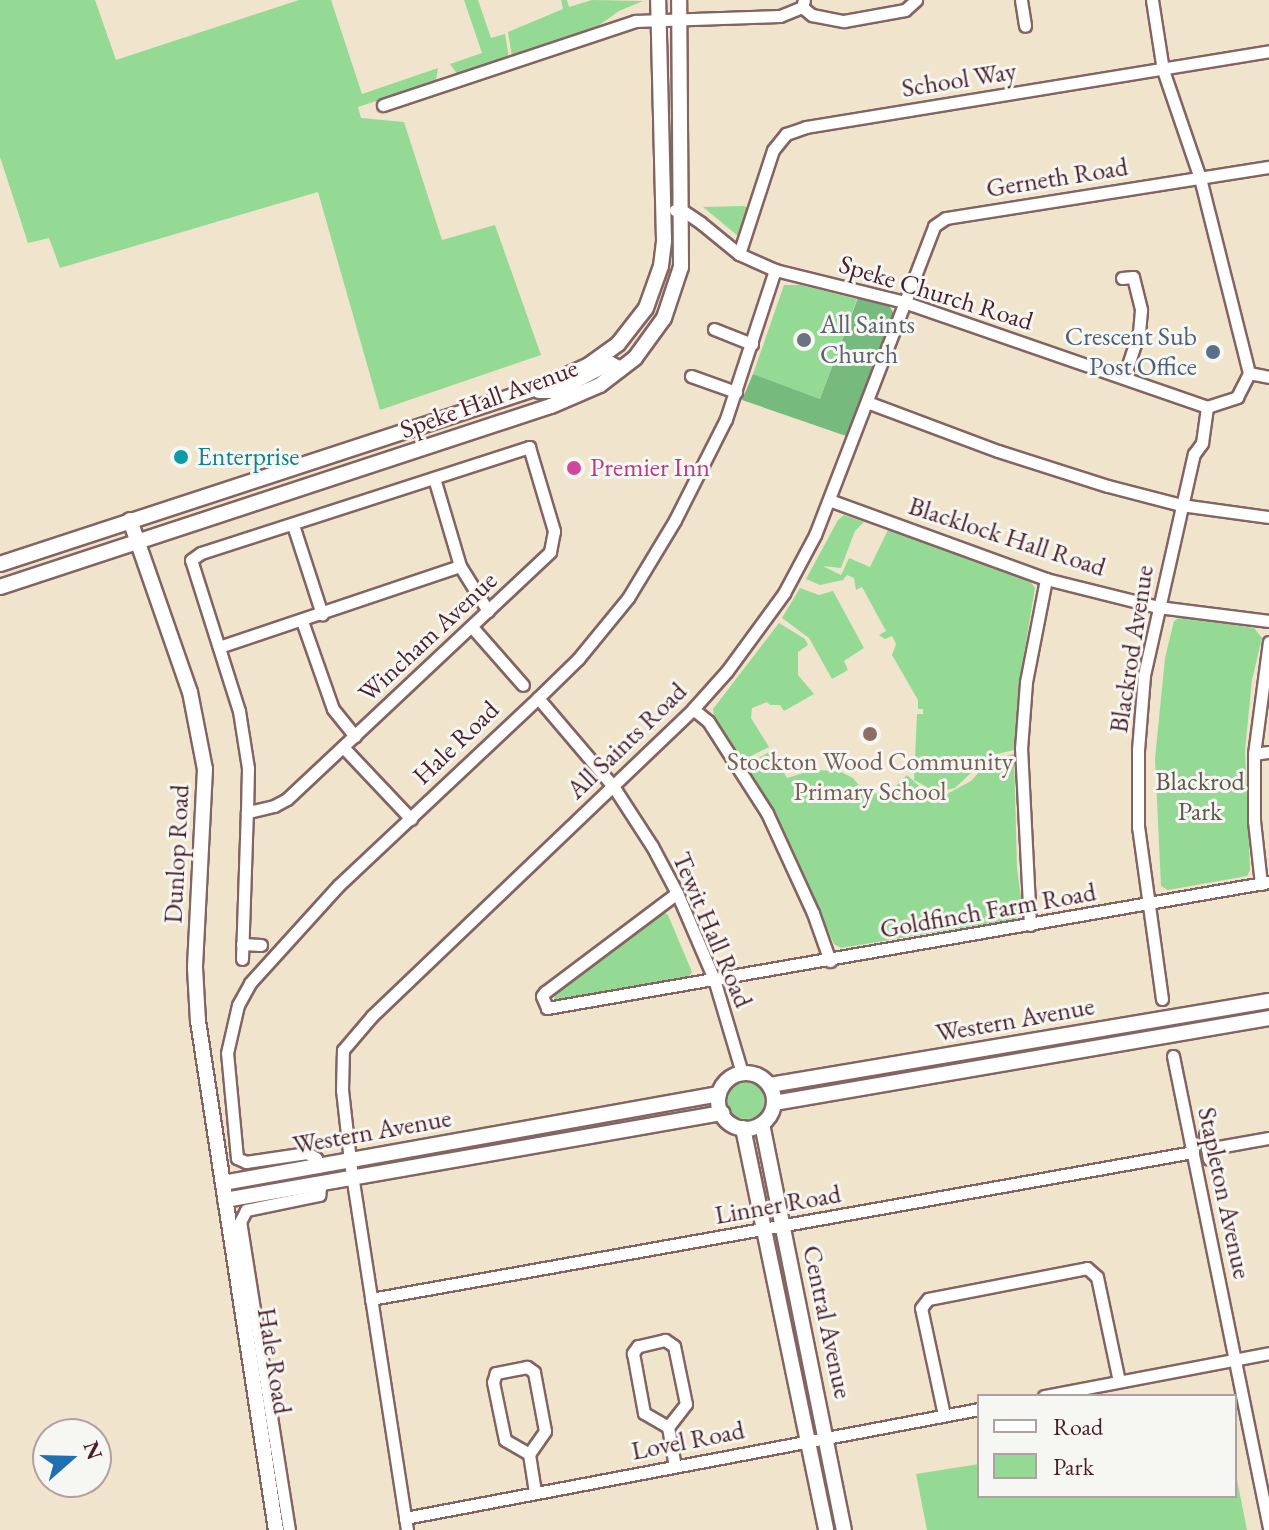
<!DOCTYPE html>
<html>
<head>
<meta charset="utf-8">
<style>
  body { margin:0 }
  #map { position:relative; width:1269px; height:1530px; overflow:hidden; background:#f1e4cc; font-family:"EB Garamond",serif }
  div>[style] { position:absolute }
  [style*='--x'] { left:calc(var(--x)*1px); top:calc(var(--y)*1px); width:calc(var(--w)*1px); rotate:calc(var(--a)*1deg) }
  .green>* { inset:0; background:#94da94 }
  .round { border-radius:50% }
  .forest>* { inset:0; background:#77ba7e }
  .roads { filter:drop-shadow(2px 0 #846463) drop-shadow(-2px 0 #846463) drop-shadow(0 2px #846463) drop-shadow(0 -2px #846463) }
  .minor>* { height:11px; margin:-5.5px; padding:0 5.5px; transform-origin:5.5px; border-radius:5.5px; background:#fff }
  .tertiary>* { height:14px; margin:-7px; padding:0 7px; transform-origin:7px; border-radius:7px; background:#fff }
  .tertiary>.ring { margin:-7px; padding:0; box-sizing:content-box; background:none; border:14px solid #fff; border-radius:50% }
  .dots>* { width:22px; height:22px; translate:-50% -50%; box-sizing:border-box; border:4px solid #f6f6f2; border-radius:50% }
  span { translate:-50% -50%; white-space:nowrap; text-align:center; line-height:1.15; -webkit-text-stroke:6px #f6f6f2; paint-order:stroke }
  .street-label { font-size:26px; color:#4a1f2b }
  .worship-label { font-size:26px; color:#5b616d }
  .left { translate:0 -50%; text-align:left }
  .service-label { font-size:26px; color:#4e5e75 }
  .right { translate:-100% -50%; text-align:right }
  .culture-label { font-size:26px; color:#0d838f }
  .hotel-label { font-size:26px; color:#b23c85 }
  .education-label { font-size:26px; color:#785e54 }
  .park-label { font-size:26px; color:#60574a }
  .legend { position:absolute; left:977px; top:1394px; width:260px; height:104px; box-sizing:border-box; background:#f6f6f2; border:2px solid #b1a0a2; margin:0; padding:10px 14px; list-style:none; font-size:24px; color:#4a1f2b }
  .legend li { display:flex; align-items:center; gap:16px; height:40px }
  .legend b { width:40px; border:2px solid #b1a0a2 }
  .north { position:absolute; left:32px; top:1418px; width:80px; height:80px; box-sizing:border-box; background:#f6f6f2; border:2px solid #b1a0a2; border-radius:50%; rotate:70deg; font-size:22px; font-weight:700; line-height:32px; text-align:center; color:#4a1f2b }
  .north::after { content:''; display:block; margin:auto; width:28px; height:36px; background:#1f6fb2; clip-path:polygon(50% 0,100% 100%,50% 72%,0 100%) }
</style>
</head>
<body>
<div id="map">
  <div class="green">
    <div style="clip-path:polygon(0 0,95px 0,116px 60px,299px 0,331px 0,362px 94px,438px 68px,436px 81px,358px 107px,361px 118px,404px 122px,442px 240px,495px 225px,541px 355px,380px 410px,318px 192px,60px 268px,49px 238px,28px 243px,0 157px)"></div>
    <div style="clip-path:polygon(464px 0,478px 0,491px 38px,505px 34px,509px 58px,457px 74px,450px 64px,482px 53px)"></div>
    <div style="clip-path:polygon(561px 0,567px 0,569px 7px,592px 0,643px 1px,619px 11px,591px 31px,512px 57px,508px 32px,563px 9px)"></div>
    <div style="clip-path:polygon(744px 206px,748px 208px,738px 236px,703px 207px)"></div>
    <div style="clip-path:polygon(784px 285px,801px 285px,857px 299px,820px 399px,753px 374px)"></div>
    <div style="clip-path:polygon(844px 515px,864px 522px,855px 531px,841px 568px,823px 566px,841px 575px,849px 558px,870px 567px,888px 530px,1030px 581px,1035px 588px,1020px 678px,1014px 750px,989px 756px,955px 788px,936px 792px,914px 780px,917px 714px,923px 714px,923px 709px,918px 709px,918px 700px,892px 655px,896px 644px,892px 636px,885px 639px,879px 635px,886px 631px,862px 587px,856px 590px,854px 578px,847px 575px,843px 580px,820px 585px,806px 579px,838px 520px)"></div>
    <div style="clip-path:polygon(800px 588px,819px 595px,833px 591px,864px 648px,844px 661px,848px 670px,832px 679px,809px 638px,782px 618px)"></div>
    <div style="clip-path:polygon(1181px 617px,1254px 628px,1262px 638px,1252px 680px,1245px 750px,1250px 870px,1247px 876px,1168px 890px,1161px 886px,1155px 759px,1165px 658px,1174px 621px)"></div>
    <div style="clip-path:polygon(779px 623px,805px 639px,808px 645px,798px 652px,798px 675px,814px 694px,784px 711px,780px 705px,770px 705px,767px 702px,752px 708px,751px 718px,769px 747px,743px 760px,714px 718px,713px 709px)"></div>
    <div style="clip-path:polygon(771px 751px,787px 778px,813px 770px,839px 771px,853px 778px,868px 796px,894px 788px,907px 775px,927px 793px,947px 794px,971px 781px,990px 760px,1014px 754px,1017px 868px,1023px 913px,1015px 919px,841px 948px,834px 944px,781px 824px,746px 765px)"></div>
    <div style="clip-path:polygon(662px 911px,668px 915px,692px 972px,687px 979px,557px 1001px,554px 998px,558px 987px)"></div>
    <div style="clip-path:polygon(1163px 1024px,1164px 1031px,878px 1080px,877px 1074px)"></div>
    <div class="round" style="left:726px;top:1079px;width:40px;height:40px"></div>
    <div style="clip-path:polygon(979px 1464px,979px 1496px,1235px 1496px,1235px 1469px,1247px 1530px,927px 1530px,916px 1474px)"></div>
  </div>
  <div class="forest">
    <div style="clip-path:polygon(859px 295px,888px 303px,894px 314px,849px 437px,742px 400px,753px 374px,820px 399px)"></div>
  </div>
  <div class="roads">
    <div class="minor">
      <div style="--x:1021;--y:0;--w:26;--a:81"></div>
      <div style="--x:1152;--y:0;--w:71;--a:81.1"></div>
      <div style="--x:1163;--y:70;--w:114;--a:71.1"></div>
      <div style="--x:1200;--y:178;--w:201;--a:75.9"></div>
      <div style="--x:802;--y:7;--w:13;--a:39"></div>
      <div style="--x:812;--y:15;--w:33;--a:11"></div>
      <div style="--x:844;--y:21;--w:62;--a:-10.2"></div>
      <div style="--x:905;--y:10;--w:15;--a:-42"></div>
      <div style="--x:383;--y:105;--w:266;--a:-18.4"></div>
      <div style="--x:635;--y:21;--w:145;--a:-2"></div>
      <div style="--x:780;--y:16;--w:24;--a:-22"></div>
      <div style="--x:802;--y:7;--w:7;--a:-74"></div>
      <div style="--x:675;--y:210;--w:7;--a:0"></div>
      <div style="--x:682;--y:210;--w:23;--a:34"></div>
      <div style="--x:701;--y:223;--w:49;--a:39.2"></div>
      <div style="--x:739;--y:254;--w:39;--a:24"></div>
      <div style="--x:775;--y:270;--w:133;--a:13.9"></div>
      <div style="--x:904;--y:302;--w:321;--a:19.1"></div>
      <div style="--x:1207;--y:407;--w:32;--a:-18"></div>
      <div style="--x:1237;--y:397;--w:27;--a:-63"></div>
      <div style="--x:1249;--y:373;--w:20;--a:11"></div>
      <div style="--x:739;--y:254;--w:109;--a:-71.9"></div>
      <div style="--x:773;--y:150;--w:21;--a:-51"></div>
      <div style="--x:786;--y:134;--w:21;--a:-19"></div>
      <div style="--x:806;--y:127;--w:469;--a:-9.3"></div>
      <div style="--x:1122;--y:278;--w:11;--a:-5"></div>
      <div style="--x:1133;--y:277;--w:34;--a:76"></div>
      <div style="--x:1141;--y:310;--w:22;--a:95"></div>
      <div style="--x:1139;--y:332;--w:47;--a:108.4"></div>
      <div style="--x:714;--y:329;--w:41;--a:21.5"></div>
      <div style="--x:691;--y:376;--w:48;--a:19.6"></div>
      <div style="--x:867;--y:402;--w:140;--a:20.5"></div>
      <div style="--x:998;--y:451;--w:115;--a:17.7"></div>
      <div style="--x:1108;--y:486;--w:75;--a:14.6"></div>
      <div style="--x:1181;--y:505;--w:89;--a:7.8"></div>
      <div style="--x:434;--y:478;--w:92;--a:73.5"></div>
      <div style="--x:460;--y:566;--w:53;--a:58.1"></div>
      <div style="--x:829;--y:500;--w:231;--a:20"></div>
      <div style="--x:1046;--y:579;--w:115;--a:14"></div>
      <div style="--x:1158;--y:607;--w:112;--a:7.2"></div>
      <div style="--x:293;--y:525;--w:94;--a:72"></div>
      <div style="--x:302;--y:621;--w:93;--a:70.6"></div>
      <div style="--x:333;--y:709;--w:35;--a:51"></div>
      <div style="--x:472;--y:627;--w:77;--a:48.7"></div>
      <div style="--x:219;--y:647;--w:254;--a:-18.6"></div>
      <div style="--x:538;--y:698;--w:116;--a:49.6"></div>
      <div style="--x:613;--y:786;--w:72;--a:57"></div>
      <div style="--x:652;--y:846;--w:53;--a:62"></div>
      <div style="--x:677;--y:893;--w:94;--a:66.7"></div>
      <div style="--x:714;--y:979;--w:98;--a:73.4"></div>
      <div style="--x:693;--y:709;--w:19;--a:39"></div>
      <div style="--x:708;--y:721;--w:109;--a:57.3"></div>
      <div style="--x:767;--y:813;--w:110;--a:65.3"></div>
      <div style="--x:813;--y:913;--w:51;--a:70.5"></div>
      <div style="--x:343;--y:747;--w:99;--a:46.6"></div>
      <div style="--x:1254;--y:754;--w:15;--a:-8"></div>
      <div style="--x:1261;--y:884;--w:63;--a:-96.3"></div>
      <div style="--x:1254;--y:821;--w:67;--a:-90"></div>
      <div style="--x:1254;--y:754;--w:113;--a:-82.4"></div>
      <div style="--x:677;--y:893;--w:165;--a:143.1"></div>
      <div style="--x:545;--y:992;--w:5;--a:127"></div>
      <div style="--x:542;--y:996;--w:13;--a:67"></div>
      <div style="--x:547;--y:1008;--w:733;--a:-9.9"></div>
      <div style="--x:1030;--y:925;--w:176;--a:-92.9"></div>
      <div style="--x:1021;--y:749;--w:67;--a:-85.7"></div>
      <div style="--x:1026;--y:682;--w:105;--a:-79"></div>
      <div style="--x:242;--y:944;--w:19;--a:3"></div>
      <div style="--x:242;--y:959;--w:147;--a:-88.1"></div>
      <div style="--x:247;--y:812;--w:44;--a:-88.7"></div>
      <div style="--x:248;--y:768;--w:58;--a:-99"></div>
      <div style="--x:239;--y:711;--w:158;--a:-107.6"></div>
      <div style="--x:191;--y:560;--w:12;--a:-35"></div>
      <div style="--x:201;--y:553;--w:345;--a:-17.9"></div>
      <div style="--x:529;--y:447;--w:88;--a:73.4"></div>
      <div style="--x:554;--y:531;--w:21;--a:101"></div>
      <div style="--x:550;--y:552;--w:361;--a:136.8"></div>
      <div style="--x:287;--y:799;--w:15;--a:152"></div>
      <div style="--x:274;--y:806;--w:28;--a:167"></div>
      <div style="--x:1162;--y:999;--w:174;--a:-97.9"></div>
      <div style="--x:1138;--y:827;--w:77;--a:-90"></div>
      <div style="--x:1138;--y:750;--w:75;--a:-85.4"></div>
      <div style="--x:1144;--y:675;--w:227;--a:-77.3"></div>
      <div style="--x:1194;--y:454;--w:14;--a:-54"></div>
      <div style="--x:1202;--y:443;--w:36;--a:-82"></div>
      <div style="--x:1173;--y:1056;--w:481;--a:78.5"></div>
      <div style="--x:1205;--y:1135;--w:24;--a:81"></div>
      <div style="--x:1207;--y:1149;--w:63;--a:-10.1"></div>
      <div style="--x:318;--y:1167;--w:9;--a:-103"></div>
      <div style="--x:316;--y:1158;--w:10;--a:-151"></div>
      <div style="--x:307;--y:1153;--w:62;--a:171.6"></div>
      <div style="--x:246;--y:1162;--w:10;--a:-156"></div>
      <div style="--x:237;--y:1158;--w:105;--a:-95.4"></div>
      <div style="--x:227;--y:1053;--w:49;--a:-77.1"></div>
      <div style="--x:238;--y:1005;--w:25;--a:-61"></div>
      <div style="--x:250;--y:983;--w:132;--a:-47.8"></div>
      <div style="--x:339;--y:885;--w:273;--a:-43.2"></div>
      <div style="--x:538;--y:698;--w:56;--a:-44.3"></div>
      <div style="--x:578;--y:659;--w:79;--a:-50.7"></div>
      <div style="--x:628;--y:598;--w:91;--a:-58.9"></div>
      <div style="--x:675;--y:520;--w:113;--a:-63.2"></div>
      <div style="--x:726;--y:419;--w:157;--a:-71.8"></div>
      <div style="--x:371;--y:1299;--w:835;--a:-10.14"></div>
      <div style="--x:1044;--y:1396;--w:229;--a:-10.8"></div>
      <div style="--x:944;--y:1415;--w:109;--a:-102.1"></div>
      <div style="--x:921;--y:1308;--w:11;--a:-52"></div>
      <div style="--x:928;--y:1299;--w:162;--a:-11"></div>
      <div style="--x:1087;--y:1268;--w:13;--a:42"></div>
      <div style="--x:1097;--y:1277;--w:106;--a:78.1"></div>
      <div style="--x:668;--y:1427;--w:29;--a:-52"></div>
      <div style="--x:686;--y:1404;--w:59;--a:-101.7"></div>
      <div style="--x:674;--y:1346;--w:11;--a:-146"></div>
      <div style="--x:665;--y:1340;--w:28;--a:167"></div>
      <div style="--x:638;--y:1346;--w:9;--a:126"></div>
      <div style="--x:633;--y:1353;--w:61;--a:79.6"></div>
      <div style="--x:644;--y:1413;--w:28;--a:30"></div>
      <div style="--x:668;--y:1427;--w:39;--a:80"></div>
      <div style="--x:529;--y:1454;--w:28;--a:-55"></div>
      <div style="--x:545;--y:1431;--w:60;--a:-100.6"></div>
      <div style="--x:534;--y:1372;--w:9;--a:-144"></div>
      <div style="--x:527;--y:1367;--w:32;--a:169"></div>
      <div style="--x:496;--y:1373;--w:9;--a:108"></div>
      <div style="--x:493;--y:1382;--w:59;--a:78.3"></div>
      <div style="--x:505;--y:1440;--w:28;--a:30"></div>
      <div style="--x:529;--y:1454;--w:39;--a:81"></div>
      <div style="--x:405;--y:1518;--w:584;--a:-10.75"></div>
      <div style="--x:289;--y:1530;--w:312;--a:-99"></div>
      <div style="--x:240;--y:1222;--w:13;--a:-63"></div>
      <div style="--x:246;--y:1210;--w:75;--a:-11.6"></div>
      <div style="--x:319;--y:1195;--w:12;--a:-81"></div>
      <div style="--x:407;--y:1530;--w:373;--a:-98.8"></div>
      <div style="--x:350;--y:1161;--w:71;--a:-96.4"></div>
      <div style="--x:342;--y:1090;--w:40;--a:-88.6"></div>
      <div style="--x:343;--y:1050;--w:45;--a:-49.5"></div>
      <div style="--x:372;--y:1016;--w:444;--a:-43.7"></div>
      <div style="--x:693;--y:709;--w:51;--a:-48.2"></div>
      <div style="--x:727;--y:671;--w:97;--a:-53.8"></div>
      <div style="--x:784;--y:593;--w:66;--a:-61.9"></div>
      <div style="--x:815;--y:535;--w:331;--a:-68.9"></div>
      <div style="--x:934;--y:226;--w:14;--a:-34"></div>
      <div style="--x:946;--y:218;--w:327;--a:-9"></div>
    </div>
    <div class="tertiary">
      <div style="--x:539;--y:391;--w:17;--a:0"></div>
      <div style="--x:556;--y:391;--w:60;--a:-27.8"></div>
      <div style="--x:609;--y:363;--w:13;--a:27"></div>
      <div style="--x:130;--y:520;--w:182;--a:70.8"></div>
      <div style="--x:190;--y:692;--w:78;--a:79"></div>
      <div style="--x:205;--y:769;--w:199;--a:92.9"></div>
      <div style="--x:195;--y:968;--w:53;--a:86.8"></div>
      <div style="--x:198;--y:1021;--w:515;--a:81.29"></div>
      <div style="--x:0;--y:564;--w:571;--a:-18.15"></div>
      <div style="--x:543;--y:386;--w:51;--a:-24.5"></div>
      <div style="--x:589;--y:365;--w:36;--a:-36"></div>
      <div style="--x:618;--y:344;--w:46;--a:-52.1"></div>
      <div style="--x:646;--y:308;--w:45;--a:-70.3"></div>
      <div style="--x:661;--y:266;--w:26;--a:-83"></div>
      <div style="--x:664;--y:240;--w:240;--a:-91.4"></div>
      <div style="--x:0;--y:587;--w:580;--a:-18.19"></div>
      <div style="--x:551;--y:406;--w:53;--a:-23.2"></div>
      <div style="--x:600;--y:385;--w:44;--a:-37.6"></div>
      <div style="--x:635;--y:358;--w:49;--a:-54.1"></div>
      <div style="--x:664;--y:318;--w:54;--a:-71.6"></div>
      <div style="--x:681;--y:267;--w:267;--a:-90.4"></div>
      <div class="ring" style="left:718px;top:1073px;width:42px;height:42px"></div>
      <div style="--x:770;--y:1085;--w:506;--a:-9.56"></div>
      <div style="--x:774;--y:1103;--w:502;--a:-9.74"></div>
      <div style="--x:762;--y:1124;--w:414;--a:78.6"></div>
      <div style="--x:743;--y:1128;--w:410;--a:78.3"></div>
      <div style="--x:223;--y:1183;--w:504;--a:-10.17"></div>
      <div style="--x:225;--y:1200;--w:505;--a:-9.93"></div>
    </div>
  </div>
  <div class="dots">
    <div style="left:804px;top:340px;background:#6b7280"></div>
    <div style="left:1213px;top:352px;background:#5c6f8a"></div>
    <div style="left:181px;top:457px;background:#0f9aa8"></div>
    <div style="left:574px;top:468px;background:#d1479c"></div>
    <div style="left:870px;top:734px;background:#8d6e63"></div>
  </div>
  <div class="street-label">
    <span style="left:959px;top:80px;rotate:-9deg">School Way</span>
    <span style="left:1057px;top:178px;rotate:-9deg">Gerneth Road</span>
    <span style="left:936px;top:293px;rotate:17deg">Speke Church Road</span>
    <span style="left:489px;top:399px;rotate:-20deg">Speke Hall Avenue</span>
    <span style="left:1007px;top:537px;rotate:18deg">Blacklock Hall Road</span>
    <span style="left:428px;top:637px;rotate:-43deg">Wincham Avenue</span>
    <span style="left:1132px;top:649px;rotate:-81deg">Blackrod Avenue</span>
    <span style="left:627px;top:741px;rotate:-44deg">All Saints Road</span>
    <span style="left:456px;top:743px;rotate:-44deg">Hale Road</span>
    <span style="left:177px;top:854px;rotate:-87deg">Dunlop Road</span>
    <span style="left:988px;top:911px;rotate:-10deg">Goldfinch Farm Road</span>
    <span style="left:712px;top:930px;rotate:67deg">Tewit Hall Road</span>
    <span style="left:1015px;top:1020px;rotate:-10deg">Western Avenue</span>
    <span style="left:372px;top:1132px;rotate:-10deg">Western Avenue</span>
    <span style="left:1224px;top:1193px;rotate:78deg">Stapleton Avenue</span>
    <span style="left:778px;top:1205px;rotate:-10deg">Linner Road</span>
    <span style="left:827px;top:1322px;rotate:78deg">Central Avenue</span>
    <span style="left:274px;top:1361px;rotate:81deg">Hale Road</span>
    <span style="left:688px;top:1441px;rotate:-11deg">Lovel Road</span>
  </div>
  <div class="worship-label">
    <span class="left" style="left:820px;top:340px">All Saints<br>Church</span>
  </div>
  <div class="service-label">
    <span class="right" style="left:1197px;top:352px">Crescent Sub<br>Post Office</span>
  </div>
  <div class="culture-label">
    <span class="left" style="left:197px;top:457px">Enterprise</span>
  </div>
  <div class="hotel-label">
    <span class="left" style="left:590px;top:468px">Premier Inn</span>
  </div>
  <div class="education-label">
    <span style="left:870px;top:777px">Stockton Wood Community<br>Primary School</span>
  </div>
  <div class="park-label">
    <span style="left:1200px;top:797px">Blackrod<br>Park</span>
  </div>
  <ul class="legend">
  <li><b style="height:10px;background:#fff"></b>Road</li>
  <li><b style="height:22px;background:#94da94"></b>Park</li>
  </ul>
  <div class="north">N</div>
</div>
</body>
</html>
